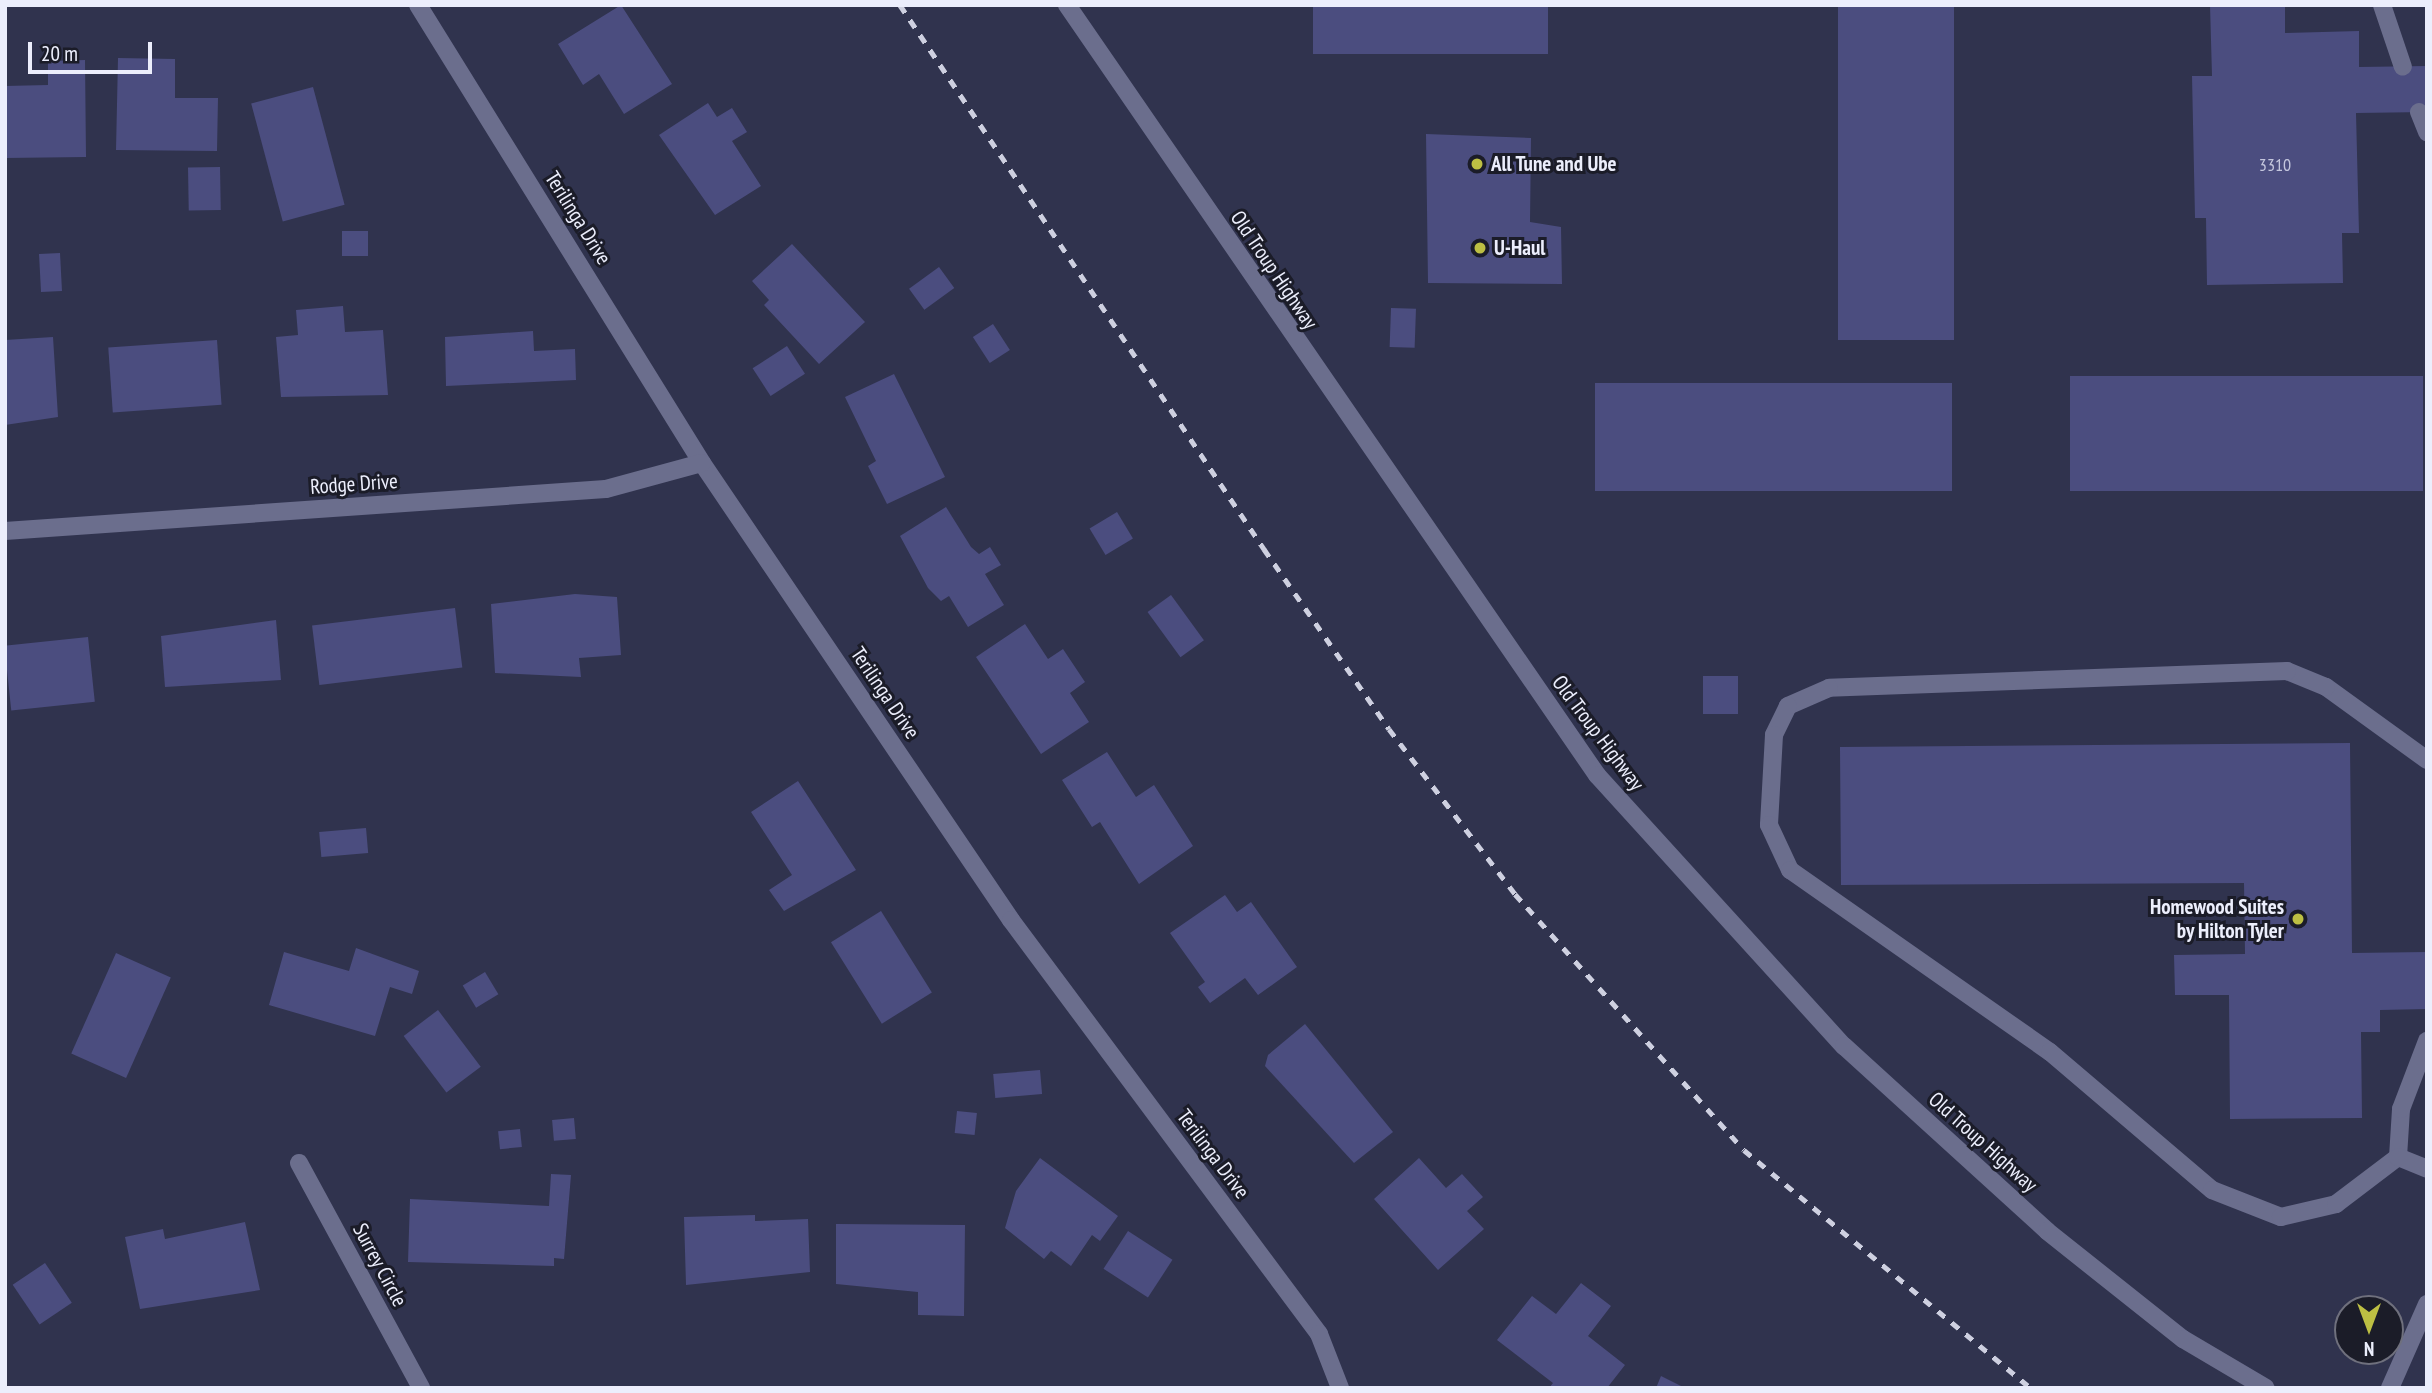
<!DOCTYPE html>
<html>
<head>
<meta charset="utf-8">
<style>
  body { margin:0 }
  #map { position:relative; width:2432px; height:1393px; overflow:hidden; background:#30334e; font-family:"PT Sans Narrow",sans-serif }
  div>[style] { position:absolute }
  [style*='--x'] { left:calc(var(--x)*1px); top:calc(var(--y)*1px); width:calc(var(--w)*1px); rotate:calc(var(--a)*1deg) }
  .building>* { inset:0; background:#4b4d7f; transform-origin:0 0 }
  .service>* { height:18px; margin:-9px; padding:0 9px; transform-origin:9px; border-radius:9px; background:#6b6e8d }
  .minor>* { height:18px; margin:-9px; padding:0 9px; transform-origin:9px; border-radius:9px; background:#6b6e8d }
  .tertiary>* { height:18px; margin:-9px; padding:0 9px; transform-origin:9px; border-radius:9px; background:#6b6e8d }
  .rail>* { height:5px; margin-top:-2.5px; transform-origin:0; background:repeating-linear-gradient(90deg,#ced0e0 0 9px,transparent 0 18px) }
  .dots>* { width:19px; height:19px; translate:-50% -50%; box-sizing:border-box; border:4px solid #1b1c28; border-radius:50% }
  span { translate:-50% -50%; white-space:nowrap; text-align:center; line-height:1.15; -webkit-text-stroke:6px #1b1c28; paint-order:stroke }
  .number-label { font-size:18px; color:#c4c6dd }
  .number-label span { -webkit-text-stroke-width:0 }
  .poi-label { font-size:21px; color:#eceefc; font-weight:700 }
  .left { translate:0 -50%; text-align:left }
  .right { translate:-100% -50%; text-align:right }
  .street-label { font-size:21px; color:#eceefc }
  .frame { position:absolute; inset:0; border:7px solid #eceefc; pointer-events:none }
  .north { position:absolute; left:2334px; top:1295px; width:70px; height:70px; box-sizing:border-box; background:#1b1c28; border:2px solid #6f707d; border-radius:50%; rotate:180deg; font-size:19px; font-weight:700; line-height:28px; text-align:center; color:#eceefc }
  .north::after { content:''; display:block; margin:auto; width:24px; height:32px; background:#bdbf43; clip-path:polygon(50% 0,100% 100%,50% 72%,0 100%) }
  .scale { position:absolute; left:28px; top:42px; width:124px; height:32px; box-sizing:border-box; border:4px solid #eceefc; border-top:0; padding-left:9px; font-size:21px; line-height:24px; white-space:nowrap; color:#eceefc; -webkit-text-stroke:5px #1b1c28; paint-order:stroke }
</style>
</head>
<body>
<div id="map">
  <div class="building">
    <div style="clip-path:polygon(621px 5px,672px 84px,624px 114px,599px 74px,583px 85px,558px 44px)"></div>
    <div style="left:1313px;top:5px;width:235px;height:49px"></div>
    <div style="left:1838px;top:5px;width:116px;height:335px"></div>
    <div style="clip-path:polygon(2210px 5px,2285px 5px,2285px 33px,2359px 31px,2359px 67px,2427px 66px,2427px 112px,2356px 113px,2359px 233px,2342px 233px,2343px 283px,2207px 285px,2206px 218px,2195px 218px,2192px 76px,2212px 76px)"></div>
    <div style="clip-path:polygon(118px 58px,175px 59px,175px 98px,218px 98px,217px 151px,116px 150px)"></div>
    <div style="clip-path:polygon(85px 60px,86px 157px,5px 158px,5px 86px,48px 85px,48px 61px)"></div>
    <div style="left:313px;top:87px;width:122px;height:64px;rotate:75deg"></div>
    <div style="clip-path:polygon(708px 103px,717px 117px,732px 108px,747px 132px,732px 141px,761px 186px,715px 215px,659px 135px)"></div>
    <div style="clip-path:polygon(1426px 134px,1531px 138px,1530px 222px,1561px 227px,1562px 284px,1428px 283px)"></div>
    <div style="left:220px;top:167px;width:43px;height:32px;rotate:89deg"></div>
    <div style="left:342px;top:231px;width:26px;height:25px"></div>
    <div style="clip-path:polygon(792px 244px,865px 322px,819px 364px,764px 305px,769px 300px,752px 281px)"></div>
    <div style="left:60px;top:253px;width:38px;height:21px;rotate:87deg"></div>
    <div style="left:939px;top:267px;width:26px;height:37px;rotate:54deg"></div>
    <div style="clip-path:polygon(343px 306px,345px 332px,383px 330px,388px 395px,281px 397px,276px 337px,298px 335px,296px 310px)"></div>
    <div style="left:1391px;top:308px;width:25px;height:39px;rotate:2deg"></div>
    <div style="left:993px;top:324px;width:31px;height:24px;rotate:57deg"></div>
    <div style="clip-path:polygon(533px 331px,534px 351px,575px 349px,576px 380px,446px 386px,445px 337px)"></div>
    <div style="clip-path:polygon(53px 337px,58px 417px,5px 425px,5px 340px)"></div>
    <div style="left:217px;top:340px;width:65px;height:109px;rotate:86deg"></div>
    <div style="left:787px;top:346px;width:33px;height:41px;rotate:57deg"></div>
    <div style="clip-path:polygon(894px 374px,945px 477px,887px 504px,868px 466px,876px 461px,845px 397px)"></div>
    <div style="left:2423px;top:376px;width:115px;height:353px;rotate:90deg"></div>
    <div style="left:1595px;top:383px;width:357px;height:108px"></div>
    <div style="clip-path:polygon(946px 507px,971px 547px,979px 554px,990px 547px,1001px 565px,985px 574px,1004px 605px,968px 627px,949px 596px,941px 601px,928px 588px,900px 536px)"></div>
    <div style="left:1117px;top:512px;width:31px;height:32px;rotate:59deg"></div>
    <div style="clip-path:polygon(575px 594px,617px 597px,621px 655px,579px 658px,581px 677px,495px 673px,491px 604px)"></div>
    <div style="left:1171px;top:595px;width:56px;height:29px;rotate:54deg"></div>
    <div style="left:455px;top:608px;width:60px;height:144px;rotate:83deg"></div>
    <div style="clip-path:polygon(276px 620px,281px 680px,165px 687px,161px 636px)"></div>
    <div style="clip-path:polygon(1025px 624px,1048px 659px,1063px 649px,1085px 682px,1070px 693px,1089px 722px,1041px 754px,976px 657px)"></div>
    <div style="left:88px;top:637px;width:65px;height:84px;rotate:84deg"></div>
    <div style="left:1703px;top:676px;width:35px;height:38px"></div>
    <div style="clip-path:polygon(2350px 743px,2352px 953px,2427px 952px,2427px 1009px,2380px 1010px,2380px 1032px,2361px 1032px,2362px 1118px,2230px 1119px,2229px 995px,2175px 995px,2174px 955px,2245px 954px,2244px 883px,1841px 885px,1840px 747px)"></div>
    <div style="clip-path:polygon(1107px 752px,1136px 797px,1154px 785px,1193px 846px,1139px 884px,1100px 822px,1092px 827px,1062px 780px)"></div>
    <div style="clip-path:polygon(798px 781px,856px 870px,784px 911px,769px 890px,792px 875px,751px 812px)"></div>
    <div style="left:366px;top:828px;width:25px;height:47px;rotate:85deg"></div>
    <div style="clip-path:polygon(1225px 895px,1237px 912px,1251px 902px,1297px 967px,1258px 995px,1245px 978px,1210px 1003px,1198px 987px,1205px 982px,1170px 933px)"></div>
    <div style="left:881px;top:911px;width:96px;height:59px;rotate:58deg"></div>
    <div style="clip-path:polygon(356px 948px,419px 971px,412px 994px,390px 987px,375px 1036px,269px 1005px,284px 952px,349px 971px)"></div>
    <div style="left:116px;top:953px;width:60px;height:110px;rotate:24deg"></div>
    <div style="left:485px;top:972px;width:26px;height:26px;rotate:59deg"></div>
    <div style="left:438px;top:1010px;width:71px;height:43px;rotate:53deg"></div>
    <div style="clip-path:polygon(1305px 1024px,1393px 1132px,1354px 1163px,1265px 1066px,1268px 1055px)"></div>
    <div style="left:1040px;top:1070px;width:24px;height:47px;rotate:85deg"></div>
    <div style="left:957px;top:1111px;width:20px;height:22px;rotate:6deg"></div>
    <div style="left:574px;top:1118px;width:21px;height:22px;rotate:85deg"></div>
    <div style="left:520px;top:1129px;width:18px;height:22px;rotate:84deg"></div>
    <div style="clip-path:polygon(1040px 1158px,1118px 1216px,1100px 1241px,1092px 1235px,1071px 1266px,1051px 1251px,1044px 1259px,1005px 1228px,1016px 1191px)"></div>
    <div style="clip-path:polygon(1419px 1158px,1446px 1188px,1462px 1174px,1483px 1197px,1467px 1211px,1484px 1229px,1438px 1270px,1374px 1199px)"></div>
    <div style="clip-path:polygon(551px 1174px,571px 1175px,564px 1259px,554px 1258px,554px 1266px,408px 1262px,410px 1199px,549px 1206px)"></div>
    <div style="clip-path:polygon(755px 1215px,755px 1221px,808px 1219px,810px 1272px,686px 1285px,684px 1217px)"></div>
    <div style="clip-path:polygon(245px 1222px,260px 1290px,140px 1309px,125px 1237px,163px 1229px,165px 1239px)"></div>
    <div style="clip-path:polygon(836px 1224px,965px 1225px,964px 1316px,918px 1315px,918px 1292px,836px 1284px)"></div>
    <div style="left:1128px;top:1231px;width:53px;height:45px;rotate:33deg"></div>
    <div style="left:45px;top:1263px;width:48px;height:39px;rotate:56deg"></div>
    <div style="clip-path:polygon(1581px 1283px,1611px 1306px,1588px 1336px,1625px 1365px,1607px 1388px,1549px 1388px,1553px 1383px,1497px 1340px,1532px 1296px,1556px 1314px)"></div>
    <div style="clip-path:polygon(1661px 1376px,1685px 1388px,1656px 1388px)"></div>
  </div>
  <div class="service">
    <div style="--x:2382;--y:5;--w:65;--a:71.3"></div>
    <div style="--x:2419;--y:112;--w:22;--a:68"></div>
    <div style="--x:2427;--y:760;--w:125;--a:-144.1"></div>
    <div style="--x:2326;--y:687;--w:42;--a:-157.7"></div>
    <div style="--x:2287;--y:671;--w:458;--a:177.9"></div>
    <div style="--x:1829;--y:688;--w:45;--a:156.3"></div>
    <div style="--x:1788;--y:706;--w:32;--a:116"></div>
    <div style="--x:1774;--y:735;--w:90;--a:93.2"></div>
    <div style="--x:1769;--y:825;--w:50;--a:65"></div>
    <div style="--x:1790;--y:870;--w:317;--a:35"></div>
    <div style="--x:2050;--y:1052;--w:213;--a:40.4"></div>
    <div style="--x:2212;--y:1190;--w:74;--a:21.4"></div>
    <div style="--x:2281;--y:1217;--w:57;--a:-13.3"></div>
    <div style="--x:2336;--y:1204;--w:78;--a:-37.2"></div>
    <div style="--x:2398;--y:1157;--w:48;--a:-86.4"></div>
    <div style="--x:2401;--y:1109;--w:73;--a:-69.1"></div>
    <div style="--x:2398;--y:1157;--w:31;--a:22"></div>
  </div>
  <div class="minor">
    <div style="--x:418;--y:5;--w:539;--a:58.2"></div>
    <div style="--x:702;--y:463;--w:552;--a:55.94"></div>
    <div style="--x:1011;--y:920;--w:516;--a:53.35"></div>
    <div style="--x:1319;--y:1334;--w:58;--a:68.7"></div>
    <div style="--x:1067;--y:5;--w:935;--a:55.46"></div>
    <div style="--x:1597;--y:775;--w:367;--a:47.7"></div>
    <div style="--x:1844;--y:1046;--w:275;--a:42.3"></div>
    <div style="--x:2047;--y:1231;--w:174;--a:38.5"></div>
    <div style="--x:2183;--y:1339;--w:96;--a:30.6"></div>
    <div style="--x:5;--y:531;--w:602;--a:-4"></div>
    <div style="--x:606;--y:489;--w:99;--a:-15.2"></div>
    <div style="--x:299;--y:1163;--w:256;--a:61.5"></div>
  </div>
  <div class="tertiary">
    <div style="--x:2390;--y:1388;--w:92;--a:-66.2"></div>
  </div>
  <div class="rail">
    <div style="--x:900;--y:5;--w:655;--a:56.21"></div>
    <div style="--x:1264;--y:549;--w:219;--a:55.2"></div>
    <div style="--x:1389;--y:729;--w:208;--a:52.6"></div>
    <div style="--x:1515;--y:894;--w:343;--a:48.2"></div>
    <div style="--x:1744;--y:1150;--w:373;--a:39.7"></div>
  </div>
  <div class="dots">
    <div style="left:1477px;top:164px;background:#bdbf43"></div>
    <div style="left:1480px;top:248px;background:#bdbf43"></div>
    <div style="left:2298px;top:919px;background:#bdbf43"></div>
  </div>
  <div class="number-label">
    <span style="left:2275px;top:165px">3310</span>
  </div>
  <div class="poi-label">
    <span class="left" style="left:1491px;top:164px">All Tune and Ube</span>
    <span class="left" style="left:1494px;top:248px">U-Haul</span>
    <span class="right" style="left:2284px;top:919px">Homewood Suites<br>by Hilton Tyler</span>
  </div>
  <div class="street-label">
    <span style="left:578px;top:218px;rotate:58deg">Terilinga Drive</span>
    <span style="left:1274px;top:270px;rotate:56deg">Old Troup Highway</span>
    <span style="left:354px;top:484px;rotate:-4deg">Rodge Drive</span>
    <span style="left:885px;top:693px;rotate:56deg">Terilinga Drive</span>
    <span style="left:1598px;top:733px;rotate:53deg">Old Troup Highway</span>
    <span style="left:1983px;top:1142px;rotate:42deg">Old Troup Highway</span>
    <span style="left:1213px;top:1154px;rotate:53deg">Terilinga Drive</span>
    <span style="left:380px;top:1265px;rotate:62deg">Surrey Circle</span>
  </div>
  <div class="frame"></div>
  <div class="north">N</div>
  <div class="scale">20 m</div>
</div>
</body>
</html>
